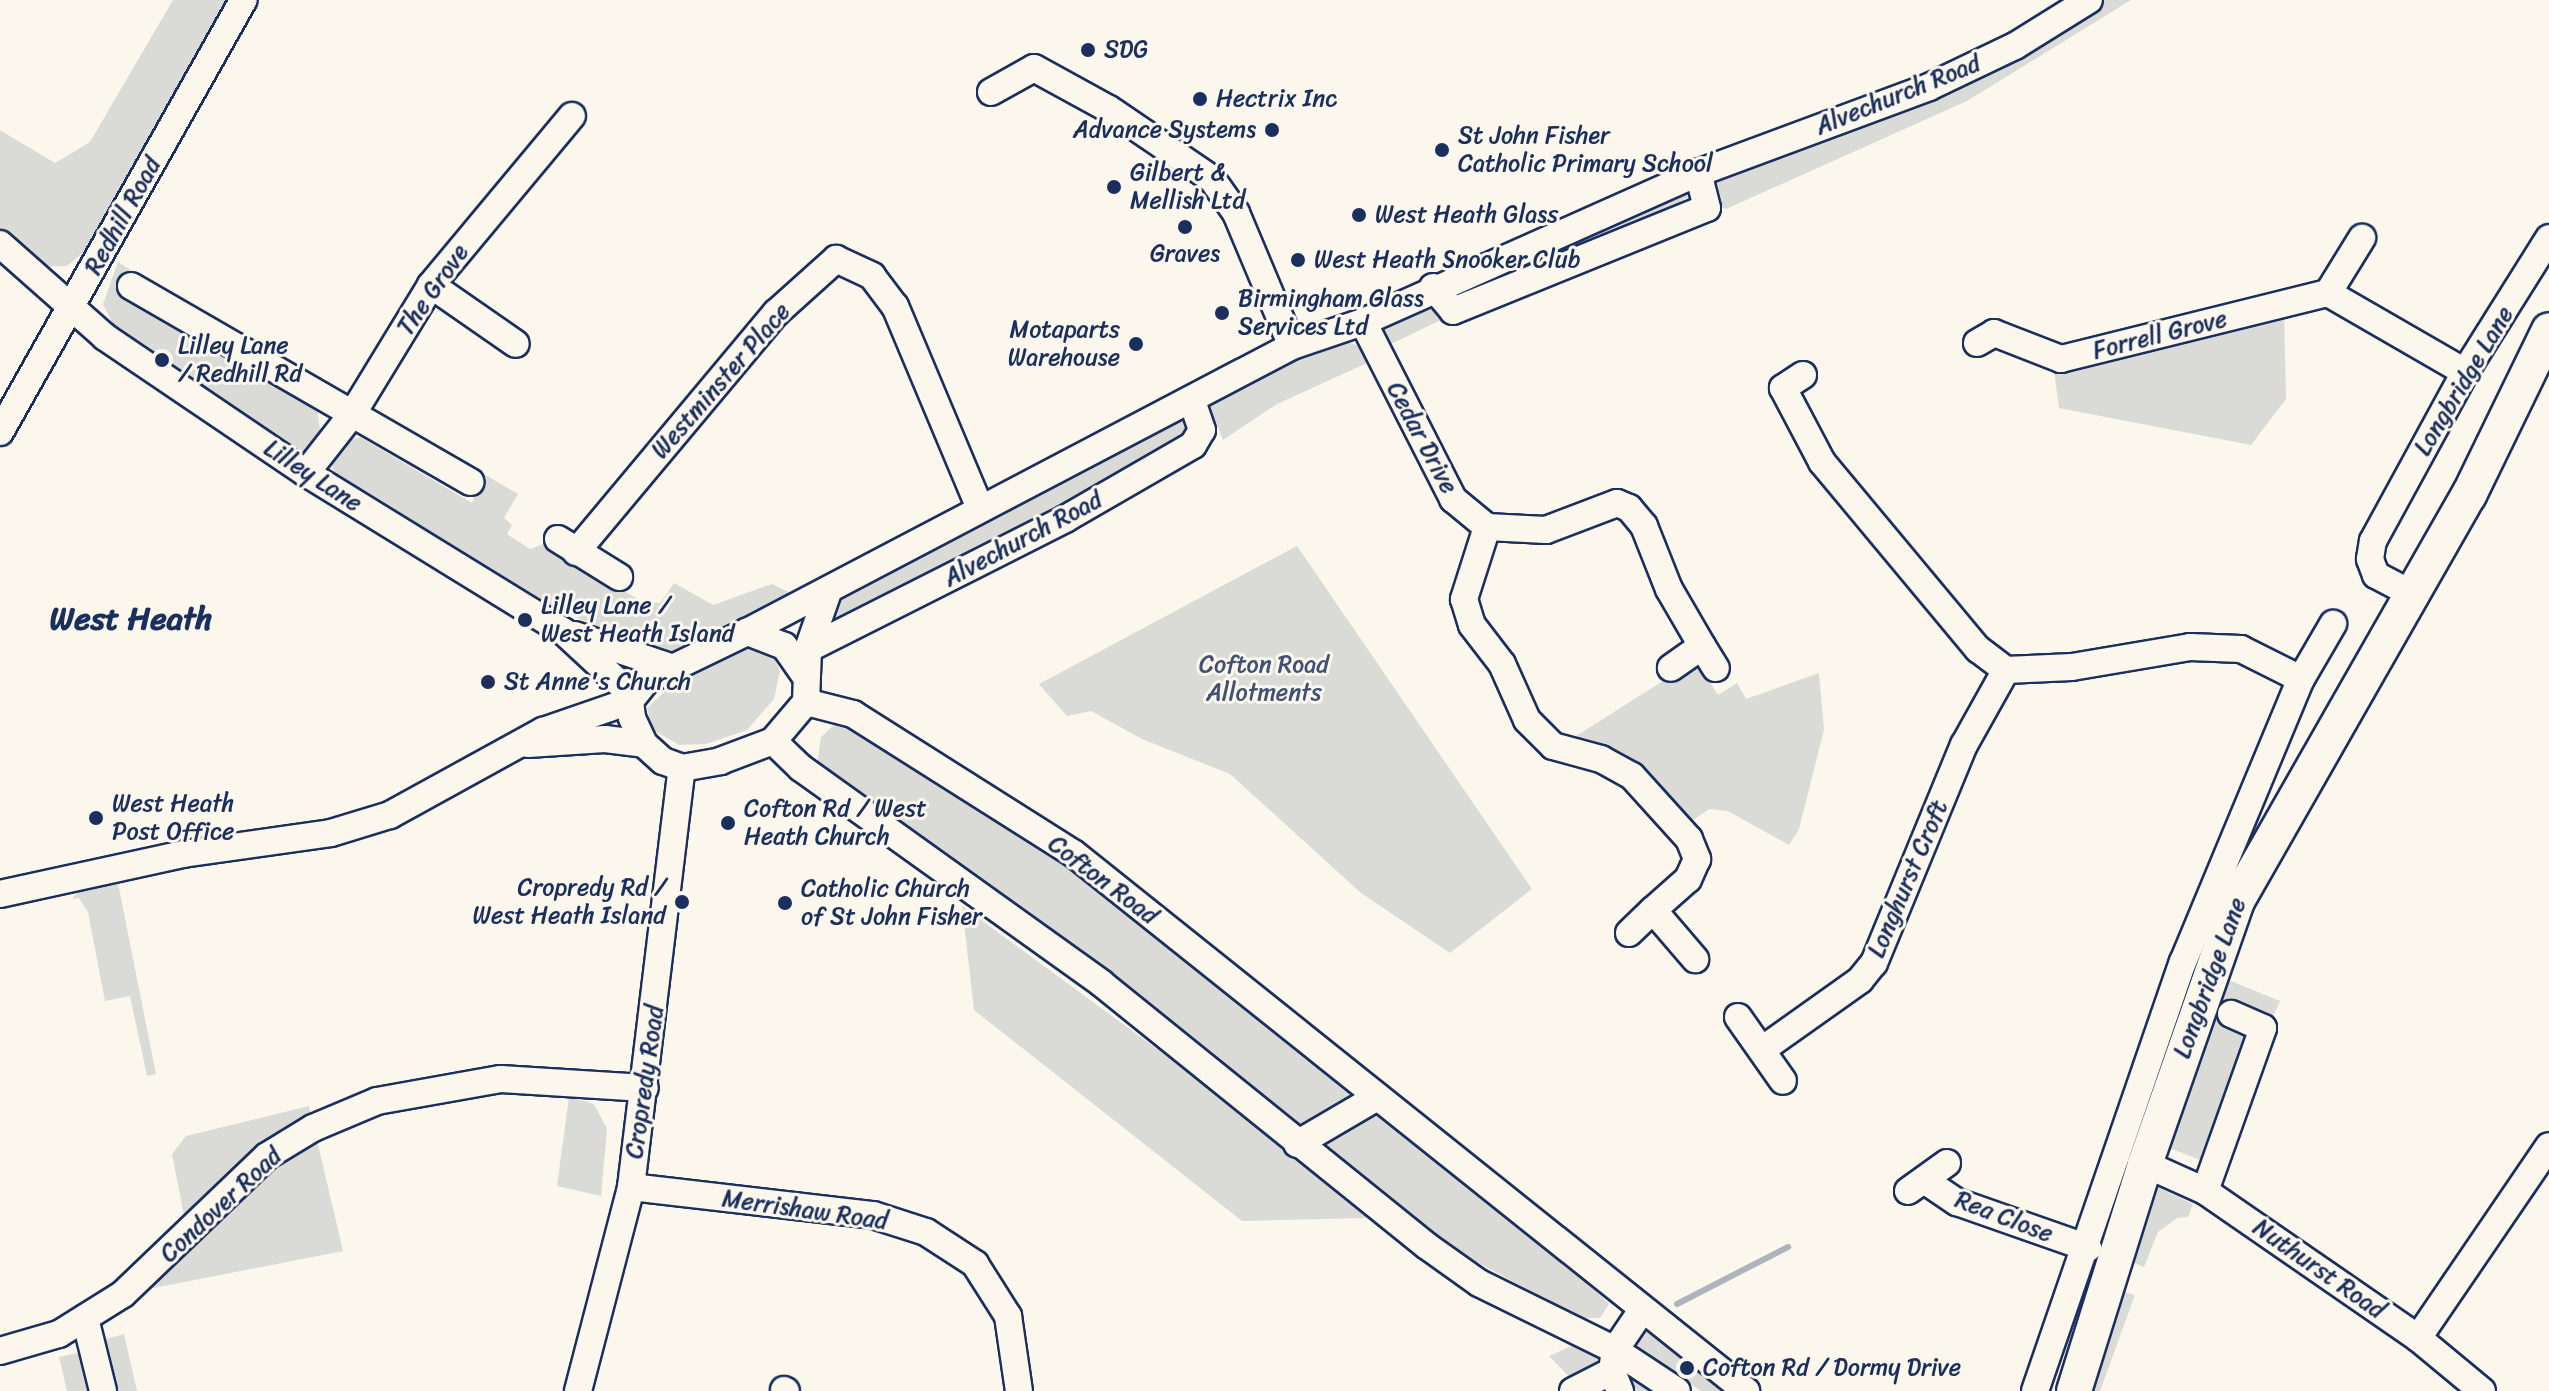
<!DOCTYPE html>
<html>
<head>
<meta charset="utf-8">
<style>
  body { margin:0 }
  #map { position:relative; width:2549px; height:1391px; overflow:hidden; background:#fbf7ec; font-family:Sriracha,sans-serif }
  div>[style] { position:absolute }
  [style*='--x'] { left:calc(var(--x)*1px); top:calc(var(--y)*1px); width:calc(var(--w)*1px); rotate:calc(var(--a)*1deg) }
  .green>* { inset:0; background:#dadad7 }
  .stream>* { height:6px; margin:-3px; padding:0 3px; transform-origin:3px; border-radius:3px; background:#afb3bb }
  .roads { filter:drop-shadow(2px 0 #1b2f5e) drop-shadow(-2px 0 #1b2f5e) drop-shadow(0 2px #1b2f5e) drop-shadow(0 -2px #1b2f5e) }
  .minor>* { height:26px; margin:-13px; padding:0 13px; transform-origin:13px; border-radius:13px; background:#fbf7ec }
  .major>* { height:34px; margin:-17px; padding:0 17px; transform-origin:17px; border-radius:17px; background:#fbf7ec }
  .dots>* { width:22px; height:22px; translate:-50% -50%; box-sizing:border-box; border:4px solid #fbf7ec; border-radius:50% }
  span { translate:-50% -50%; white-space:nowrap; text-align:center; line-height:1.15; -webkit-text-stroke:6px #fbf7ec; paint-order:stroke }
  .poi-label { font-size:24px; color:#1b2f5e }
  .left { translate:0 -50%; text-align:left }
  .right { translate:-100% -50%; text-align:right }
  .street-label { font-size:24px; color:#1b2f5e }
  .park-label { font-size:24px; color:#415176 }
  .district-label { font-size:32px; color:#1b2f5e; font-weight:700 }
</style>
</head>
<body>
<div id="map">
  <div class="green">
    <div style="clip-path:polygon(173px 0,230px 0,86px 250px,67px 266px,39px 267px,0 228px,0 130px,55px 163px,90px 142px)"></div>
    <div style="clip-path:polygon(2105px 0,2131px 0,1967px 101px,1726px 209px,1715px 204px,1709px 181px,2072px 20px)"></div>
    <div style="clip-path:polygon(1690px 187px,1693px 191px,1688px 197px,1653px 218px,1455px 293px)"></div>
    <div style="clip-path:polygon(118px 262px,137px 274px,125px 292px,286px 385px,317px 409px,321px 437px,313px 449px,294px 454px,115px 328px,103px 304px)"></div>
    <div style="clip-path:polygon(1429px 296px,1445px 318px,1389px 345px,1381px 331px,1385px 322px)"></div>
    <div style="clip-path:polygon(2284px 311px,2286px 399px,2251px 445px,2059px 408px,2053px 362px)"></div>
    <div style="clip-path:polygon(1337px 337px,1360px 347px,1367px 363px,1277px 404px,1223px 440px,1206px 398px)"></div>
    <div style="clip-path:polygon(1182px 413px,1187px 430px,1183px 437px,1061px 509px,832px 626px,827px 614px,847px 587px)"></div>
    <div style="clip-path:polygon(360px 437px,472px 503px,482px 473px,518px 494px,504px 518px,512px 525px,507px 534px,530px 549px,544px 544px,641px 601px,660px 603px,674px 583px,713px 605px,772px 584px,791px 593px,665px 655px,559px 610px,334px 472px,330px 458px,344px 442px)"></div>
    <div style="clip-path:polygon(1297px 546px,1532px 889px,1450px 953px,1361px 893px,1230px 774px,1142px 739px,1091px 711px,1067px 716px,1039px 684px)"></div>
    <div style="clip-path:polygon(754px 646px,773px 656px,780px 671px,774px 699px,747px 730px,706px 744px,679px 745px,653px 730px,647px 708px,674px 683px)"></div>
    <div style="clip-path:polygon(1700px 667px,1718px 695px,1737px 683px,1746px 699px,1819px 673px,1824px 730px,1799px 829px,1789px 845px,1728px 811px,1709px 809px,1692px 821px,1645px 767px,1576px 736px,1663px 681px,1673px 682px)"></div>
    <div style="clip-path:polygon(841px 719px,1065px 859px,1581px 1277px,1609px 1304px,1600px 1318px,1581px 1318px,1449px 1247px,962px 866px,817px 764px,821px 737px)"></div>
    <div style="clip-path:polygon(117px 878px,156px 1074px,147px 1076px,130px 996px,105px 1001px,88px 912px,79px 898px,72px 899px,82px 888px)"></div>
    <div style="clip-path:polygon(962px 906px,1202px 1082px,1367px 1218px,1242px 1221px,974px 1010px)"></div>
    <div style="clip-path:polygon(2216px 975px,2280px 1001px,2205px 1162px,2162px 1145px)"></div>
    <div style="clip-path:polygon(569px 1097px,594px 1104px,607px 1129px,601px 1196px,557px 1186px)"></div>
    <div style="clip-path:polygon(309px 1106px,343px 1251px,123px 1294px,188px 1236px,172px 1154px,186px 1136px)"></div>
    <div style="clip-path:polygon(2155px 1186px,2193px 1204px,2188px 1217px,2177px 1218px,2158px 1232px,2144px 1267px,2122px 1258px)"></div>
    <div style="clip-path:polygon(2113px 1289px,2135px 1295px,2100px 1391px,2079px 1391px)"></div>
    <div style="clip-path:polygon(1646px 1324px,1731px 1391px,1701px 1391px,1634px 1344px)"></div>
    <div style="clip-path:polygon(124px 1334px,137px 1391px,67px 1391px,59px 1357px,92px 1350px,91px 1343px)"></div>
    <div style="clip-path:polygon(1579px 1343px,1655px 1391px,1583px 1391px,1549px 1356px)"></div>
  </div>
  <div class="stream">
    <div style="--x:1677;--y:1304;--w:125;--a:-27.2"></div>
  </div>
  <div class="roads">
    <div class="minor">
      <div style="--x:991;--y:92;--w:49;--a:-29.2"></div>
      <div style="--x:1034;--y:68;--w:85;--a:28.7"></div>
      <div style="--x:1109;--y:109;--w:125;--a:34.2"></div>
      <div style="--x:1212;--y:179;--w:42;--a:54.8"></div>
      <div style="--x:1236;--y:213;--w:144;--a:67.2"></div>
      <div style="--x:0;--y:244;--w:140;--a:41.5"></div>
      <div style="--x:105;--y:337;--w:243;--a:34.1"></div>
      <div style="--x:306;--y:473;--w:303;--a:31.6"></div>
      <div style="--x:564;--y:632;--w:93;--a:42.8"></div>
      <div style="--x:431;--y:285;--w:103;--a:34.8"></div>
      <div style="--x:131;--y:286;--w:392;--a:30"></div>
      <div style="--x:1433;--y:287;--w:31;--a:50"></div>
      <div style="--x:1453;--y:311;--w:274;--a:-22.1"></div>
      <div style="--x:1707;--y:208;--w:36;--a:-104"></div>
      <div style="--x:2328;--y:293;--w:65;--a:-58.3"></div>
      <div style="--x:1363;--y:322;--w:199;--a:63"></div>
      <div style="--x:1453;--y:499;--w:44;--a:39.5"></div>
      <div style="--x:1487;--y:527;--w:59;--a:2.9"></div>
      <div style="--x:1546;--y:530;--w:76;--a:-20.8"></div>
      <div style="--x:1617;--y:503;--w:13;--a:23"></div>
      <div style="--x:1629;--y:508;--w:23;--a:50"></div>
      <div style="--x:1644;--y:526;--w:68;--a:68.4"></div>
      <div style="--x:1669;--y:589;--w:66;--a:59.9"></div>
      <div style="--x:1702;--y:646;--w:38;--a:145"></div>
      <div style="--x:1977;--y:343;--w:20;--a:-30"></div>
      <div style="--x:1994;--y:333;--w:72;--a:21.2"></div>
      <div style="--x:2061;--y:359;--w:275;--a:-13.9"></div>
      <div style="--x:2328;--y:293;--w:158;--a:30"></div>
      <div style="--x:1803;--y:375;--w:24;--a:147"></div>
      <div style="--x:1783;--y:388;--w:84;--a:62.2"></div>
      <div style="--x:1822;--y:462;--w:244;--a:50.2"></div>
      <div style="--x:1978;--y:649;--w:35;--a:37"></div>
      <div style="--x:0;--y:432;--w:496;--a:-60.6"></div>
      <div style="--x:306;--y:473;--w:76;--a:-51.9"></div>
      <div style="--x:353;--y:413;--w:150;--a:-58.6"></div>
      <div style="--x:431;--y:285;--w:220;--a:-50.2"></div>
      <div style="--x:1487;--y:527;--w:76;--a:107.7"></div>
      <div style="--x:1464;--y:599;--w:27;--a:73"></div>
      <div style="--x:1472;--y:625;--w:49;--a:52.4"></div>
      <div style="--x:1502;--y:664;--w:61;--a:65.9"></div>
      <div style="--x:1527;--y:720;--w:37;--a:45"></div>
      <div style="--x:1553;--y:746;--w:50;--a:15.2"></div>
      <div style="--x:1601;--y:759;--w:35;--a:29"></div>
      <div style="--x:1632;--y:776;--w:85;--a:47.9"></div>
      <div style="--x:1689;--y:839;--w:22;--a:68"></div>
      <div style="--x:1697;--y:859;--w:22;--a:114"></div>
      <div style="--x:1688;--y:879;--w:47;--a:138.5"></div>
      <div style="--x:1653;--y:910;--w:65;--a:49.4"></div>
      <div style="--x:558;--y:539;--w:72;--a:31.9"></div>
      <div style="--x:576;--y:552;--w:312;--a:-50.1"></div>
      <div style="--x:776;--y:313;--w:81;--a:-42"></div>
      <div style="--x:836;--y:259;--w:40;--a:25"></div>
      <div style="--x:872;--y:276;--w:38;--a:53"></div>
      <div style="--x:895;--y:306;--w:219;--a:67.2"></div>
      <div style="--x:2414;--y:595;--w:43;--a:-152.2"></div>
      <div style="--x:2376;--y:575;--w:17;--a:-111"></div>
      <div style="--x:2370;--y:559;--w:18;--a:-81"></div>
      <div style="--x:2373;--y:541;--w:192;--a:-61.4"></div>
      <div style="--x:2465;--y:372;--w:158;--a:-57.9"></div>
      <div style="--x:747;--y:632;--w:615;--a:-27.69"></div>
      <div style="--x:1292;--y:346;--w:75;--a:-18.7"></div>
      <div style="--x:1363;--y:322;--w:367;--a:-24"></div>
      <div style="--x:1698;--y:173;--w:246;--a:-20.4"></div>
      <div style="--x:1929;--y:87;--w:95;--a:-25.5"></div>
      <div style="--x:2015;--y:46;--w:87;--a:-31.9"></div>
      <div style="--x:575;--y:635;--w:100;--a:18.6"></div>
      <div style="--x:1702;--y:646;--w:26;--a:58"></div>
      <div style="--x:808;--y:649;--w:288;--a:-26.8"></div>
      <div style="--x:1065;--y:519;--w:148;--a:-30"></div>
      <div style="--x:1193;--y:445;--w:17;--a:-59"></div>
      <div style="--x:1202;--y:430;--w:31;--a:-109"></div>
      <div style="--x:806;--y:677;--w:38;--a:-125"></div>
      <div style="--x:784;--y:646;--w:40;--a:-159"></div>
      <div style="--x:747;--y:632;--w:112;--a:154.1"></div>
      <div style="--x:646;--y:681;--w:26;--a:129"></div>
      <div style="--x:630;--y:701;--w:17;--a:83"></div>
      <div style="--x:632;--y:718;--w:29;--a:65"></div>
      <div style="--x:644;--y:744;--w:25;--a:42"></div>
      <div style="--x:663;--y:761;--w:20;--a:20"></div>
      <div style="--x:682;--y:768;--w:39;--a:-10"></div>
      <div style="--x:720;--y:761;--w:57;--a:-20.7"></div>
      <div style="--x:773;--y:741;--w:51;--a:-49.8"></div>
      <div style="--x:806;--y:702;--w:53;--a:-87.8"></div>
      <div style="--x:808;--y:649;--w:60;--a:-70.7"></div>
      <div style="--x:806;--y:702;--w:49;--a:14.3"></div>
      <div style="--x:853;--y:714;--w:260;--a:32.3"></div>
      <div style="--x:1073;--y:853;--w:862;--a:38.64"></div>
      <div style="--x:773;--y:741;--w:39;--a:44"></div>
      <div style="--x:801;--y:768;--w:369;--a:35.6"></div>
      <div style="--x:1101;--y:983;--w:419;--a:38.9"></div>
      <div style="--x:1427;--y:1246;--w:64;--a:35.4"></div>
      <div style="--x:1479;--y:1283;--w:152;--a:26.2"></div>
      <div style="--x:1615;--y:1350;--w:74;--a:33.5"></div>
      <div style="--x:528;--y:744;--w:77;--a:-3.7"></div>
      <div style="--x:605;--y:739;--w:39;--a:7"></div>
      <div style="--x:0;--y:894;--w:187;--a:-12.3"></div>
      <div style="--x:183;--y:854;--w:149;--a:-8.1"></div>
      <div style="--x:331;--y:833;--w:62;--a:-17"></div>
      <div style="--x:390;--y:815;--w:175;--a:-28.8"></div>
      <div style="--x:543;--y:731;--w:92;--a:-19"></div>
      <div style="--x:1629;--y:933;--w:33;--a:-44"></div>
      <div style="--x:1738;--y:1017;--w:78;--a:54.9"></div>
      <div style="--x:1763;--y:1049;--w:119;--a:-35.4"></div>
      <div style="--x:1860;--y:980;--w:22;--a:-51"></div>
      <div style="--x:1874;--y:963;--w:236;--a:-67.6"></div>
      <div style="--x:1964;--y:745;--w:86;--a:-60.8"></div>
      <div style="--x:2006;--y:670;--w:66;--a:-2.6"></div>
      <div style="--x:2072;--y:667;--w:120;--a:-9.6"></div>
      <div style="--x:2190;--y:647;--w:51;--a:2.2"></div>
      <div style="--x:2241;--y:649;--w:67;--a:26.6"></div>
      <div style="--x:1297;--y:1144;--w:93;--a:-30.4"></div>
      <div style="--x:2145;--y:1164;--w:66;--a:24.2"></div>
      <div style="--x:2205;--y:1191;--w:259;--a:34.6"></div>
      <div style="--x:2418;--y:1338;--w:83;--a:39.6"></div>
      <div style="--x:1924;--y:1180;--w:40;--a:34"></div>
      <div style="--x:1957;--y:1202;--w:139;--a:19.3"></div>
      <div style="--x:631;--y:1187;--w:244;--a:6.6"></div>
      <div style="--x:873;--y:1215;--w:56;--a:17.8"></div>
      <div style="--x:926;--y:1232;--w:59;--a:33.1"></div>
      <div style="--x:975;--y:1264;--w:62;--a:57.6"></div>
      <div style="--x:1008;--y:1316;--w:76;--a:81.7"></div>
      <div style="--x:1908;--y:1191;--w:48;--a:-35.7"></div>
      <div style="--x:2205;--y:1191;--w:173;--a:-70.4"></div>
      <div style="--x:2263;--y:1028;--w:35;--a:-156"></div>
      <div style="--x:85;--y:1318;--w:75;--a:76.1"></div>
      <div style="--x:2418;--y:1338;--w:232;--a:-55.7"></div>
      <div style="--x:0;--y:1351;--w:61;--a:-16.1"></div>
      <div style="--x:59;--y:1334;--w:75;--a:-32"></div>
      <div style="--x:123;--y:1294;--w:199;--a:-43.8"></div>
      <div style="--x:267;--y:1156;--w:54;--a:-31.3"></div>
      <div style="--x:313;--y:1128;--w:69;--a:-22.9"></div>
      <div style="--x:377;--y:1101;--w:126;--a:-10.1"></div>
      <div style="--x:501;--y:1079;--w:144;--a:3.6"></div>
      <div style="--x:784;--y:1390;--w:2;--a:27"></div>
      <div style="--x:578;--y:1391;--w:211;--a:-75.4"></div>
      <div style="--x:631;--y:1187;--w:422;--a:-83.1"></div>
      <div style="--x:1573;--y:1391;--w:44;--a:-27.1"></div>
      <div style="--x:1620;--y:1391;--w:22;--a:-112"></div>
      <div style="--x:1612;--y:1371;--w:21;--a:-82"></div>
      <div style="--x:1615;--y:1350;--w:48;--a:-56"></div>
      <div style="--x:2035;--y:1391;--w:454;--a:-71"></div>
      <div style="--x:2183;--y:962;--w:307;--a:-67.4"></div>
      <div style="--x:2301;--y:679;--w:64;--a:-59.8"></div>
    </div>
    <div class="major">
      <div style="--x:2074;--y:1391;--w:238;--a:-72.6"></div>
      <div style="--x:2145;--y:1164;--w:279;--a:-70.7"></div>
      <div style="--x:2237;--y:901;--w:468;--a:-60.3"></div>
      <div style="--x:2469;--y:495;--w:183;--a:-64.1"></div>
    </div>
  </div>
  <div class="dots">
    <div style="left:1088px;top:50px;background:#1b2f5e"></div>
    <div style="left:1200px;top:99px;background:#1b2f5e"></div>
    <div style="left:1272px;top:130px;background:#1b2f5e"></div>
    <div style="left:1442px;top:150px;background:#1b2f5e"></div>
    <div style="left:1114px;top:187px;background:#1b2f5e"></div>
    <div style="left:1359px;top:215px;background:#1b2f5e"></div>
    <div style="left:1185px;top:227px;background:#1b2f5e"></div>
    <div style="left:1298px;top:260px;background:#1b2f5e"></div>
    <div style="left:1222px;top:313px;background:#1b2f5e"></div>
    <div style="left:1136px;top:344px;background:#1b2f5e"></div>
    <div style="left:162px;top:360px;background:#1b2f5e"></div>
    <div style="left:525px;top:620px;background:#1b2f5e"></div>
    <div style="left:488px;top:682px;background:#1b2f5e"></div>
    <div style="left:96px;top:818px;background:#1b2f5e"></div>
    <div style="left:728px;top:823px;background:#1b2f5e"></div>
    <div style="left:682px;top:902px;background:#1b2f5e"></div>
    <div style="left:785px;top:903px;background:#1b2f5e"></div>
    <div style="left:1687px;top:1368px;background:#1b2f5e"></div>
  </div>
  <div class="poi-label">
    <span class="left" style="left:1104px;top:50px">SDG</span>
    <span class="left" style="left:1216px;top:99px">Hectrix Inc</span>
    <span class="right" style="left:1256px;top:130px">Advance Systems</span>
    <span class="left" style="left:1458px;top:150px">St John Fisher<br>Catholic Primary School</span>
    <span class="left" style="left:1130px;top:187px">Gilbert &amp;<br>Mellish Ltd</span>
    <span class="left" style="left:1375px;top:215px">West Heath Glass</span>
    <span style="left:1185px;top:254px">Graves</span>
    <span class="left" style="left:1314px;top:260px">West Heath Snooker Club</span>
    <span class="left" style="left:1238px;top:313px">Birmingham Glass<br>Services Ltd</span>
    <span class="right" style="left:1120px;top:344px">Motaparts<br>Warehouse</span>
    <span class="left" style="left:178px;top:360px">Lilley Lane<br>/ Redhill Rd</span>
    <span class="left" style="left:541px;top:620px">Lilley Lane /<br>West Heath Island</span>
    <span class="left" style="left:504px;top:682px">St Anne's Church</span>
    <span class="left" style="left:112px;top:818px">West Heath<br>Post Office</span>
    <span class="left" style="left:744px;top:823px">Cofton Rd / West<br>Heath Church</span>
    <span class="right" style="left:666px;top:902px">Cropredy Rd /<br>West Heath Island</span>
    <span class="left" style="left:801px;top:903px">Catholic Church<br>of St John Fisher</span>
    <span class="left" style="left:1703px;top:1368px">Cofton Rd / Dormy Drive</span>
  </div>
  <div class="street-label">
    <span style="left:1898px;top:95px;rotate:-22deg">Alvechurch Road</span>
    <span style="left:123px;top:216px;rotate:-61deg">Redhill Road</span>
    <span style="left:433px;top:290px;rotate:-55deg">The Grove</span>
    <span style="left:2160px;top:335px;rotate:-14deg">Forrell Grove</span>
    <span style="left:721px;top:381px;rotate:-49deg">Westminster Place</span>
    <span style="left:2464px;top:381px;rotate:-59deg">Longbridge Lane</span>
    <span style="left:1422px;top:438px;rotate:62deg">Cedar Drive</span>
    <span style="left:313px;top:476px;rotate:33deg">Lilley Lane</span>
    <span style="left:1023px;top:539px;rotate:-28deg">Alvechurch Road</span>
    <span style="left:1908px;top:879px;rotate:-67deg">Longhurst Croft</span>
    <span style="left:1103px;top:880px;rotate:37deg">Cofton Road</span>
    <span style="left:2210px;top:978px;rotate:-70deg">Longbridge Lane</span>
    <span style="left:645px;top:1082px;rotate:-82deg">Cropredy Road</span>
    <span style="left:221px;top:1205px;rotate:-43deg">Condover Road</span>
    <span style="left:805px;top:1210px;rotate:8deg">Merrishaw Road</span>
    <span style="left:2004px;top:1217px;rotate:21deg">Rea Close</span>
    <span style="left:2319px;top:1269px;rotate:35deg">Nuthurst Road</span>
  </div>
  <div class="park-label">
    <span style="left:1264px;top:679px">Cofton Road<br>Allotments</span>
  </div>
  <div class="district-label">
    <span style="left:131px;top:619px">West Heath</span>
  </div>
</div>
</body>
</html>
